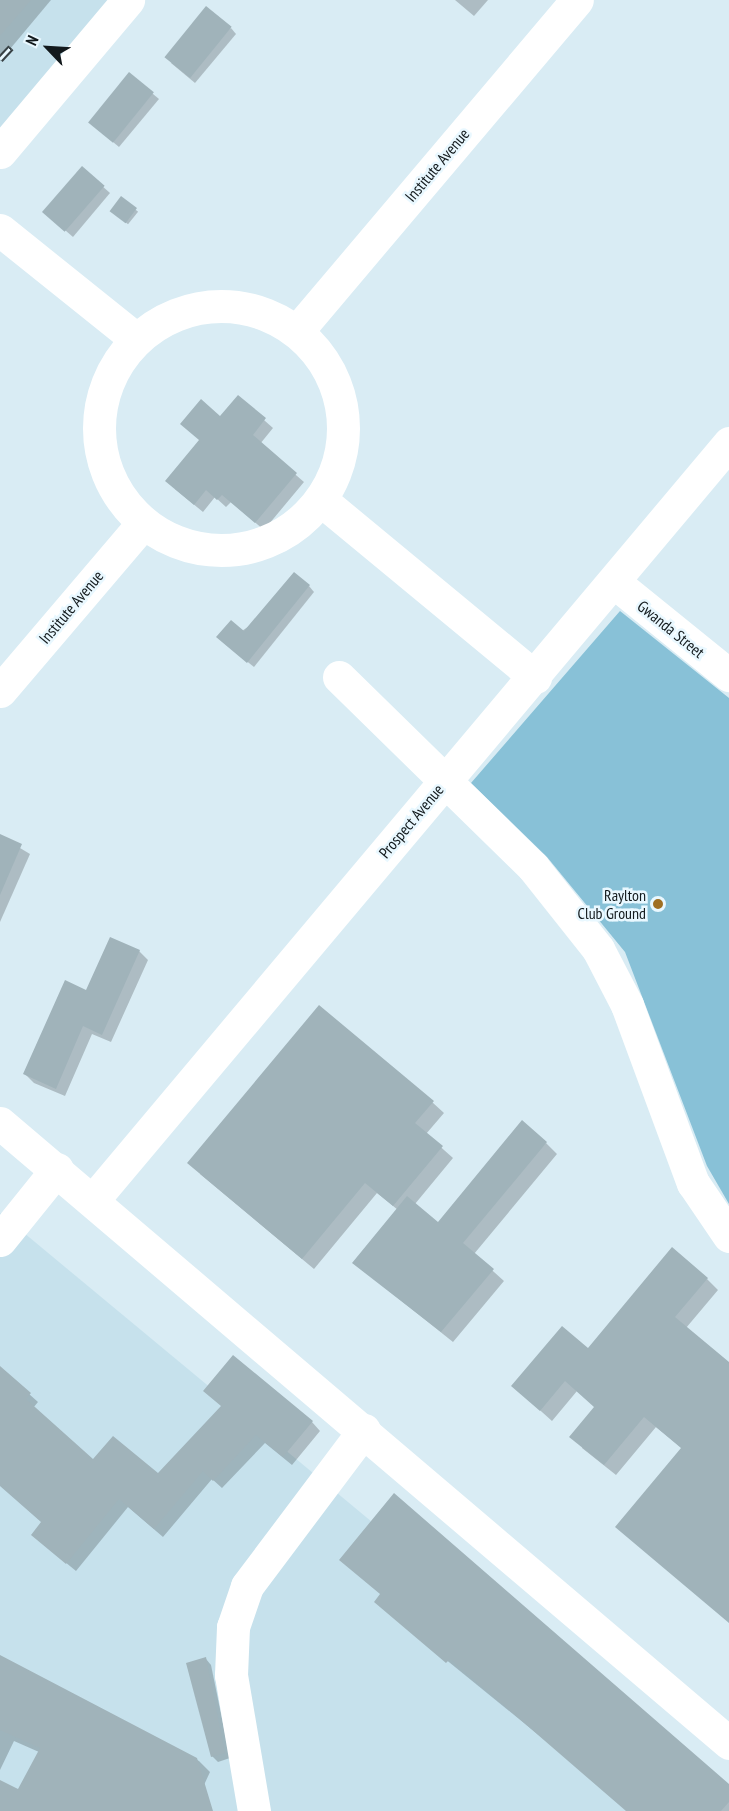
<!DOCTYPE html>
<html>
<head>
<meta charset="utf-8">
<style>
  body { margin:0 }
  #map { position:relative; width:729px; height:1811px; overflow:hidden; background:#d9ecf4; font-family:"PT Sans Narrow",sans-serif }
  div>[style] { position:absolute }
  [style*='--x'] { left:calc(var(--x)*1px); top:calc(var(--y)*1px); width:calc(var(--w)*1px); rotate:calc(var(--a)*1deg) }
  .built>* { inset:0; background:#c6e1ec }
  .green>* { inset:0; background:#88c1d7 }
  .shadow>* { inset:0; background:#0003; transform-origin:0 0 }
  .building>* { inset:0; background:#a0b3ba; transform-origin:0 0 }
  .minor>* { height:33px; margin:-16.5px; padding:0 16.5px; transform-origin:16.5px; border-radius:16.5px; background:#fff }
  .minor>.ring { margin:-16.5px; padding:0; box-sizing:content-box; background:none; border:33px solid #fff; border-radius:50% }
  .rail>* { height:7px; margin-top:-3.5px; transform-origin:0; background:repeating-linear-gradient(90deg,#e9f8ff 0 14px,#374044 0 28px); box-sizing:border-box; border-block:2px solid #374044 }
  .dots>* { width:16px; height:16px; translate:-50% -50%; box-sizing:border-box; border:3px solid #e9f8ff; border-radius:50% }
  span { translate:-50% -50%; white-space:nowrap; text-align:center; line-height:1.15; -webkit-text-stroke:5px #e9f8ff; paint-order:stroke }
  .street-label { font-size:16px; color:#12191c }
  .poi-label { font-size:16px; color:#12191c }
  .right { translate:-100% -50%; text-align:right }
  .north { position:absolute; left:18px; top:18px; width:60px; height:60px; -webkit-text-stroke:4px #e9f8ff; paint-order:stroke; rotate:295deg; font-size:16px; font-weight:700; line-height:24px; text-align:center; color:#12191c }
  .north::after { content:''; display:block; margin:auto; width:21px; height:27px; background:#12191c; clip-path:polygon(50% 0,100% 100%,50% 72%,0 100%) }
</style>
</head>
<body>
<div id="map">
  <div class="built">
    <div style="clip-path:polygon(0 0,116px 0,0 140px)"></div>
    <div style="clip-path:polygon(0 1213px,720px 1811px,0 1811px)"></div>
  </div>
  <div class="green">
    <div style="clip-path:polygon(620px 611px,729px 698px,729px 1204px,707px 1166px,625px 952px,547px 857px,471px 783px)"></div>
  </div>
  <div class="shadow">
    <div style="clip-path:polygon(0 0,51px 0,0 61px)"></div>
    <div style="clip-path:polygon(455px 0,488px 0,474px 16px)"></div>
    <div style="clip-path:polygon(231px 28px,236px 34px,195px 83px,171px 63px)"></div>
    <div style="clip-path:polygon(129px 74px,159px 99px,119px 147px,95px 127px)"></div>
    <div style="clip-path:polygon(82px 168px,110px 193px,73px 237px,51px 218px)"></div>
    <div style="left:121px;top:198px;width:22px;height:16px;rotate:39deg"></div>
    <div style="clip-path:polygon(238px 397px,273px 428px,260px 444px,304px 482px,264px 530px,231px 502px,226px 507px,215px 497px,203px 512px,175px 489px)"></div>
    <div style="clip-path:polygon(309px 586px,314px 592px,254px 667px,224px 643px)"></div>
    <div style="clip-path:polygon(0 836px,30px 854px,0 922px)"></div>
    <div style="clip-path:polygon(139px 951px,148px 960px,111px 1042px,92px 1034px,65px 1096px,34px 1083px,25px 1074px,87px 992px)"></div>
    <div style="clip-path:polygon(432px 1102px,444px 1113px,426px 1134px,453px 1158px,415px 1204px,438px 1224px,546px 1143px,557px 1154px,474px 1254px,504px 1281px,453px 1342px,354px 1263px,398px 1210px,377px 1193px,314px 1269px,200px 1174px)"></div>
    <div style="clip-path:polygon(707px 1279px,718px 1290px,686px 1328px,729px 1364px,729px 1623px,683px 1449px,656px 1427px,616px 1475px,582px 1448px,596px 1407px,577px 1391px,552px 1421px,513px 1386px,588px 1350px)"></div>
    <div style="clip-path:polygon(0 1368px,38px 1402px,33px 1408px,94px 1461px,158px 1475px,223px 1407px,312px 1422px,320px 1431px,292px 1465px,265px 1443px,222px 1488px,212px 1479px,163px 1537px,128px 1507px,76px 1571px,42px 1543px,43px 1523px,0 1485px)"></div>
    <div style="clip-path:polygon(385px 1610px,729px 1786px,729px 1811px,632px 1811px)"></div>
    <div style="clip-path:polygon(0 1657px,199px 1761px,210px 1772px,192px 1811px,0 1811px,0 1782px,19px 1791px,39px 1752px,14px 1741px,0 1770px)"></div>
    <div style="clip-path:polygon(206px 1659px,211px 1665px,230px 1758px,218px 1762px,212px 1756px)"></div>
  </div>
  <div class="building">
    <div style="clip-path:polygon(0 0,31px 0,0 36px)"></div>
    <div style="left:206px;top:6px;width:33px;height:66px;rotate:39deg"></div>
    <div style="left:129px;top:72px;width:32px;height:65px;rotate:39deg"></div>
    <div style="left:82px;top:166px;width:30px;height:61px;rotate:41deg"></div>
    <div style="left:121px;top:196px;width:20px;height:19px;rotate:37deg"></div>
    <div style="clip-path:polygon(238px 395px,266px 418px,253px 435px,297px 473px,255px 523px,222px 495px,217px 500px,206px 490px,194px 505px,165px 481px,199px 440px,180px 424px,201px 399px,220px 416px)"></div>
    <div style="clip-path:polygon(294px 572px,310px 585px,247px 663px,216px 637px,231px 620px,244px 631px)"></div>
    <div style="clip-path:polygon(0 834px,22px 844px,0 895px)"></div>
    <div style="clip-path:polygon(110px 937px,140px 950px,102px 1035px,83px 1026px,56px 1089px,23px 1074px,65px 980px,86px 990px)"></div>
    <div style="clip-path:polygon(319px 1005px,434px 1101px,415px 1123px,443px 1146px,393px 1206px,365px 1183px,302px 1259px,187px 1163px)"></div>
    <div style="clip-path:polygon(522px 1120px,547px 1142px,463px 1243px,494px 1269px,441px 1332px,352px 1263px,407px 1196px,438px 1222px)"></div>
    <div style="clip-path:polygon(672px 1247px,708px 1278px,675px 1317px,729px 1362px,729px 1623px,615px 1527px,681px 1448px,644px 1417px,604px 1465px,569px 1437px,594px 1407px,565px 1381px,540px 1411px,511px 1386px,562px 1326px,588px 1348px)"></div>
    <div style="clip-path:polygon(233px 1355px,313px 1421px,283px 1457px,256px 1435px,213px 1481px,203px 1471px,154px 1529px,119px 1499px,66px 1564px,31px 1535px,41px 1522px,0 1486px,0 1366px,31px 1393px,26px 1399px,93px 1459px,113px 1436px,158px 1473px,221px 1406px,203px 1391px)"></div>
    <div style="clip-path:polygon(394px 1493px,729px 1784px,729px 1802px,721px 1811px,626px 1811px,450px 1659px,446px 1663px,374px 1602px,380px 1594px,339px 1560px)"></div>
    <div style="clip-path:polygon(0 1655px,197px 1758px,213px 1811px,0 1811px,0 1780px,18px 1789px,40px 1748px,0 1730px)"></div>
    <div style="clip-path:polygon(206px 1657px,225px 1753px,211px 1757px,186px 1663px)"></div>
  </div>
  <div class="minor">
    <div style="--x:0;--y:152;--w:199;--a:-49.9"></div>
    <div style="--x:0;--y:230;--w:174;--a:38.7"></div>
    <div class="ring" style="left:99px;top:306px;width:211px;height:211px"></div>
    <div style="--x:298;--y:330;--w:432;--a:-49.8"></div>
    <div style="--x:321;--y:500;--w:278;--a:39.6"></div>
    <div style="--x:614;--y:582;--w:148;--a:39"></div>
    <div style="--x:339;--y:677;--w:272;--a:44.4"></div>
    <div style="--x:533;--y:867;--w:105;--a:51.6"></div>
    <div style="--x:598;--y:949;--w:63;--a:62.6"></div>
    <div style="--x:627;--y:1005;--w:190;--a:69.7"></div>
    <div style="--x:693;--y:1183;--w:64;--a:55.8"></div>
    <div style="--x:0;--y:691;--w:221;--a:-49.6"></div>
    <div style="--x:0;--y:1123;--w:957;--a:40.38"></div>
    <div style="--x:93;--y:1200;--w:989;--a:-49.96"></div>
    <div style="--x:0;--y:1240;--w:91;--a:-51.2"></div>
    <div style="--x:254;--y:1811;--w:138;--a:-99.6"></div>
    <div style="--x:231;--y:1675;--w:48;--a:-87.6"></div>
    <div style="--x:233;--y:1627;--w:43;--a:-71.1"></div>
    <div style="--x:247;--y:1586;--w:195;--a:-53.1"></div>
  </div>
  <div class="rail">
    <div style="--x:0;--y:59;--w:16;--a:-47"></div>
  </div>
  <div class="dots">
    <div style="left:658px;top:904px;background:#9f6f22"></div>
  </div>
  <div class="street-label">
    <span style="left:437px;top:165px;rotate:-50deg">Institute Avenue</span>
    <span style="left:71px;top:607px;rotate:-50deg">Institute Avenue</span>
    <span style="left:671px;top:629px;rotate:39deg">Gwanda Street</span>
    <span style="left:411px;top:821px;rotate:-50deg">Prospect Avenue</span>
  </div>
  <div class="poi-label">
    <span class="right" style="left:646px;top:904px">Raylton<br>Club Ground</span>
  </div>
  <div class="north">N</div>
</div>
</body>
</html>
